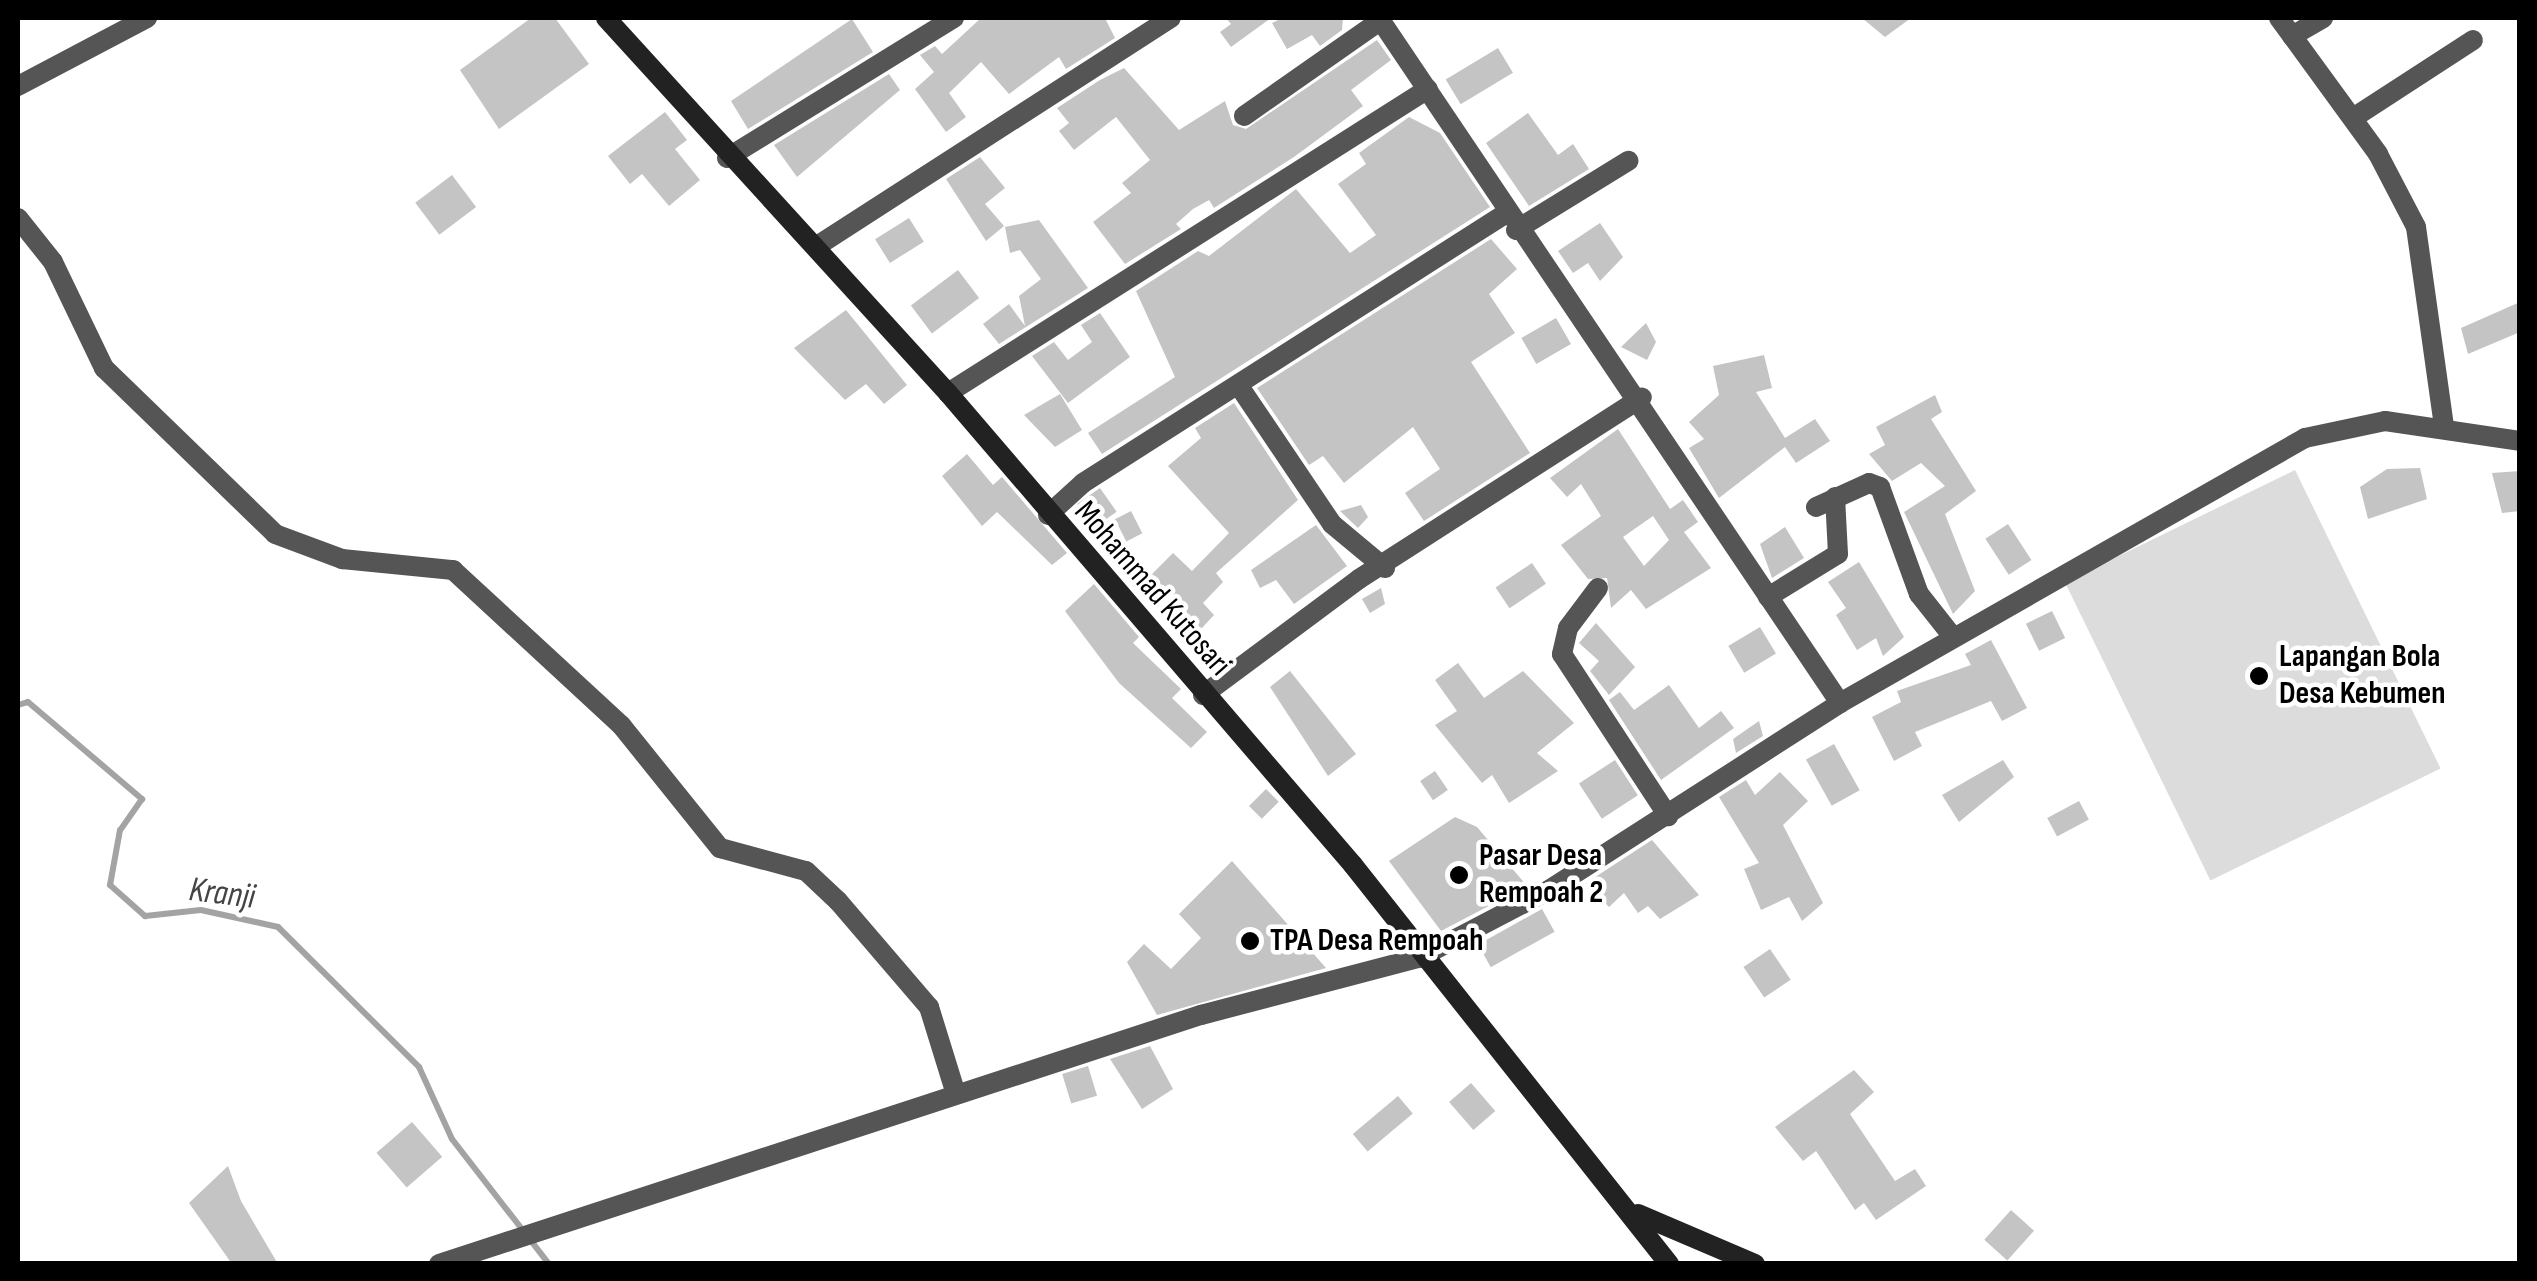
<!DOCTYPE html>
<html>
<head>
<meta charset="utf-8">
<style>
  body { margin:0 }
  #map { position:relative; width:2537px; height:1281px; overflow:hidden; background:#fff; font-family:"Sofia Sans Condensed",sans-serif }
  div>[style] { position:absolute }
  [style*='--x'] { left:calc(var(--x)*1px); top:calc(var(--y)*1px); width:calc(var(--w)*1px); rotate:calc(var(--a)*1deg) }
  .green>* { inset:0; background:#dcdcdc; transform-origin:0 0 }
  .stream>* { height:6px; margin:-3px; padding:0 3px; transform-origin:3px; border-radius:3px; background:#a3a3a3 }
  .building>* { inset:0; background:#c4c4c4; transform-origin:0 0 }
  .street>* { height:20px; margin:-10px; padding:0 10px; transform-origin:10px; border-radius:10px; background:#555 }
  .secondary>* { height:20px; margin:-10px; padding:0 10px; transform-origin:10px; border-radius:10px; background:#222 }
  .dots>* { width:28px; height:28px; translate:-50% -50%; box-sizing:border-box; border:5px solid #fff; border-radius:50% }
  span { translate:-50% -50%; white-space:nowrap; text-align:center; line-height:1.15; -webkit-text-stroke:9px #fff; paint-order:stroke }
  .street-label { font-size:32px; color:#000 }
  .poi-label { font-size:32px; color:#000; font-weight:700 }
  .left { translate:0 -50%; text-align:left }
  .water-label { font-size:35px; color:#444; font-style:italic }
  .frame { position:absolute; inset:0; border:20px solid #000; pointer-events:none }
</style>
</head>
<body>
<div id="map">
  <div class="green">
    <div style="left:2295px;top:470px;width:332px;height:256px;rotate:64deg"></div>
  </div>
  <div class="stream">
    <div style="--x:18;--y:705;--w:10;--a:-17"></div>
    <div style="--x:28;--y:702;--w:150;--a:40.4"></div>
    <div style="--x:142;--y:799;--w:38;--a:125"></div>
    <div style="--x:120;--y:830;--w:56;--a:100.3"></div>
    <div style="--x:110;--y:885;--w:47;--a:41.5"></div>
    <div style="--x:145;--y:916;--w:56;--a:-6.1"></div>
    <div style="--x:201;--y:910;--w:79;--a:12.4"></div>
    <div style="--x:278;--y:927;--w:199;--a:44.8"></div>
    <div style="--x:419;--y:1067;--w:79;--a:65.4"></div>
    <div style="--x:452;--y:1139;--w:158;--a:52.2"></div>
  </div>
  <div class="building">
    <div style="clip-path:polygon(531px 18px,555px 18px,589px 64px,499px 129px,460px 70px)"></div>
    <div style="clip-path:polygon(981px 18px,1105px 18px,1115px 38px,1066px 69px,1059px 57px,1009px 94px,981px 62px,949px 93px,966px 117px,946px 132px,915px 89px,934px 72px,920px 55px,935px 46px,942px 54px)"></div>
    <div style="clip-path:polygon(1226px 18px,1271px 18px,1231px 47px,1220px 32px,1231px 24px)"></div>
    <div style="clip-path:polygon(1282px 18px,1343px 18px,1342px 30px,1320px 46px,1312px 35px,1287px 49px,1272px 23px)"></div>
    <div style="clip-path:polygon(1862px 18px,1911px 18px,1885px 37px)"></div>
    <div style="clip-path:polygon(852px 19px,873px 52px,748px 129px,731px 101px)"></div>
    <div style="clip-path:polygon(1377px 40px,1391px 60px,1351px 90px,1363px 106px,1294px 157px,1214px 208px,1209px 200px,1193px 209px,1176px 224px,1181px 229px,1125px 264px,1093px 222px,1131px 193px,1122px 183px,1150px 160px,1116px 117px,1074px 150px,1059px 131px,1069px 123px,1057px 108px,1100px 80px,1124px 68px,1179px 130px,1225px 101px,1233px 125px,1246px 129px)"></div>
    <div style="left:1498px;top:48px;width:29px;height:61px;rotate:59deg"></div>
    <div style="clip-path:polygon(889px 74px,900px 90px,797px 177px,774px 145px)"></div>
    <div style="clip-path:polygon(665px 112px,687px 140px,675px 149px,700px 180px,669px 206px,642px 174px,630px 184px,608px 156px)"></div>
    <div style="clip-path:polygon(1528px 113px,1558px 155px,1573px 144px,1589px 169px,1529px 206px,1486px 143px)"></div>
    <div style="clip-path:polygon(1409px 117px,1440px 133px,1490px 207px,1102px 454px,1088px 433px,1175px 377px,1136px 291px,1198px 251px,1209px 256px,1296px 189px,1350px 253px,1376px 235px,1338px 184px,1366px 164px,1359px 153px)"></div>
    <div style="clip-path:polygon(980px 157px,1005px 188px,985px 204px,1004px 226px,986px 241px,946px 179px)"></div>
    <div style="left:452px;top:175px;width:40px;height:46px;rotate:53deg"></div>
    <div style="left:909px;top:218px;width:28px;height:40px;rotate:58deg"></div>
    <div style="clip-path:polygon(1039px 220px,1088px 288px,999px 344px,983px 324px,1009px 304px,1025px 326px,1019px 296px,1041px 279px,1020px 250px,1010px 253px,1005px 227px)"></div>
    <div style="clip-path:polygon(1600px 223px,1623px 257px,1600px 281px,1588px 263px,1573px 273px,1558px 251px)"></div>
    <div style="clip-path:polygon(1491px 239px,1517px 269px,1489px 294px,1515px 333px,1471px 362px,1530px 453px,1424px 521px,1405px 493px,1440px 469px,1413px 427px,1344px 483px,1323px 456px,1309px 465px,1257px 388px)"></div>
    <div style="left:958px;top:270px;width:35px;height:59px;rotate:53deg"></div>
    <div style="clip-path:polygon(2520px 302px,2520px 332px,2468px 354px,2461px 328px)"></div>
    <div style="clip-path:polygon(846px 310px,907px 385px,884px 404px,866px 384px,845px 400px,794px 348px)"></div>
    <div style="clip-path:polygon(1100px 313px,1130px 357px,1068px 403px,1032px 356px,1054px 342px,1068px 360px,1092px 342px,1081px 325px)"></div>
    <div style="left:1556px;top:318px;width:30px;height:40px;rotate:60deg"></div>
    <div style="clip-path:polygon(1646px 323px,1656px 342px,1647px 360px,1621px 347px)"></div>
    <div style="clip-path:polygon(1764px 355px,1772px 388px,1756px 392px,1785px 438px,1815px 419px,1830px 441px,1796px 463px,1785px 447px,1719px 498px,1689px 448px,1704px 439px,1689px 422px,1719px 395px,1713px 366px)"></div>
    <div style="clip-path:polygon(1060px 394px,1082px 430px,1055px 447px,1024px 415px)"></div>
    <div style="clip-path:polygon(1935px 395px,1942px 412px,1931px 419px,1976px 491px,1945px 514px,1975px 591px,1953px 614px,1904px 512px,1945px 486px,1921px 463px,1892px 481px,1869px 454px,1885px 445px,1876px 427px)"></div>
    <div style="clip-path:polygon(1234px 403px,1298px 500px,1216px 573px,1223px 582px,1203px 603px,1214px 615px,1201px 629px,1151px 575px,1173px 553px,1192px 571px,1229px 533px,1168px 466px,1201px 438px,1195px 428px)"></div>
    <div style="clip-path:polygon(evenodd,1618px 429px,1670px 509px,1683px 500px,1698px 522px,1684px 532px,1711px 568px,1646px 609px,1631px 590px,1611px 608px,1607px 578px,1588px 579px,1561px 545px,1601px 516px,1581px 484px,1567px 497px,1550px 478px,1618px 429px,1653px 516px,1669px 540px,1644px 566px,1623px 537px,1653px 516px)"></div>
    <div style="clip-path:polygon(967px 454px,993px 485px,1002px 477px,1067px 553px,1052px 565px,997px 512px,982px 526px,942px 476px)"></div>
    <div style="clip-path:polygon(2420px 468px,2427px 499px,2368px 519px,2360px 487px,2387px 469px)"></div>
    <div style="clip-path:polygon(2520px 471px,2520px 511px,2502px 513px,2492px 473px)"></div>
    <div style="left:1100px;top:488px;width:29px;height:28px;rotate:55deg"></div>
    <div style="clip-path:polygon(1361px 505px,1368px 517px,1358px 528px,1340px 511px)"></div>
    <div style="left:1131px;top:511px;width:25px;height:18px;rotate:63deg"></div>
    <div style="left:2008px;top:524px;width:43px;height:27px;rotate:57deg"></div>
    <div style="clip-path:polygon(1316px 525px,1347px 566px,1294px 604px,1276px 580px,1260px 588px,1251px 570px)"></div>
    <div style="clip-path:polygon(1785px 527px,1804px 558px,1772px 578px,1760px 544px)"></div>
    <div style="clip-path:polygon(1859px 562px,1904px 637px,1883px 656px,1876px 638px,1857px 650px,1836px 615px,1846px 608px,1828px 582px)"></div>
    <div style="left:1532px;top:563px;width:25px;height:44px;rotate:56deg"></div>
    <div style="clip-path:polygon(1094px 584px,1139px 637px,1133px 643px,1181px 689px,1172px 698px,1207px 732px,1191px 748px,1119px 683px,1065px 611px)"></div>
    <div style="clip-path:polygon(1381px 588px,1385px 604px,1370px 613px,1362px 599px)"></div>
    <div style="left:2052px;top:611px;width:30px;height:29px;rotate:64deg"></div>
    <div style="clip-path:polygon(1596px 623px,1635px 667px,1609px 695px,1590px 671px,1599px 661px,1579px 643px)"></div>
    <div style="left:1760px;top:627px;width:31px;height:37px;rotate:59deg"></div>
    <div style="clip-path:polygon(1991px 640px,2027px 708px,2002px 721px,1991px 701px,1915px 732px,1922px 746px,1894px 761px,1872px 717px,1901px 702px,1897px 691px,1971px 665px,1965px 654px)"></div>
    <div style="clip-path:polygon(1458px 663px,1484px 698px,1523px 671px,1574px 723px,1537px 753px,1558px 771px,1509px 803px,1492px 775px,1482px 783px,1435px 725px,1457px 711px,1435px 680px)"></div>
    <div style="clip-path:polygon(1290px 671px,1356px 754px,1328px 776px,1270px 687px)"></div>
    <div style="clip-path:polygon(1669px 685px,1699px 728px,1721px 711px,1734px 728px,1661px 780px,1609px 700px,1620px 692px,1634px 710px)"></div>
    <div style="clip-path:polygon(1759px 721px,1763px 736px,1736px 753px,1733px 739px)"></div>
    <div style="left:1834px;top:744px;width:53px;height:32px;rotate:61deg"></div>
    <div style="left:1615px;top:760px;width:42px;height:43px;rotate:57deg"></div>
    <div style="clip-path:polygon(2003px 760px,2014px 777px,1959px 822px,1942px 795px)"></div>
    <div style="left:1435px;top:771px;width:23px;height:18px;rotate:56deg"></div>
    <div style="clip-path:polygon(1780px 772px,1808px 801px,1783px 825px,1823px 903px,1802px 921px,1789px 897px,1761px 910px,1744px 869px,1759px 863px,1719px 797px,1746px 780px,1755px 795px)"></div>
    <div style="left:1266px;top:789px;width:18px;height:24px;rotate:45deg"></div>
    <div style="left:2079px;top:801px;width:21px;height:36px;rotate:62deg"></div>
    <div style="clip-path:polygon(1455px 817px,1477px 827px,1527px 886px,1441px 931px,1389px 861px)"></div>
    <div style="clip-path:polygon(1652px 840px,1699px 895px,1660px 919px,1648px 906px,1638px 913px,1624px 893px,1609px 907px,1586px 883px)"></div>
    <div style="clip-path:polygon(1232px 861px,1326px 968px,1157px 1015px,1127px 962px,1144px 944px,1171px 969px,1201px 938px,1179px 914px)"></div>
    <div style="left:1542px;top:909px;width:26px;height:73px;rotate:61deg"></div>
    <div style="left:1770px;top:949px;width:37px;height:32px;rotate:56deg"></div>
    <div style="clip-path:polygon(1150px 1046px,1173px 1089px,1142px 1109px,1110px 1059px)"></div>
    <div style="left:1088px;top:1066px;width:31px;height:27px;rotate:73deg"></div>
    <div style="clip-path:polygon(1854px 1070px,1874px 1092px,1850px 1114px,1895px 1181px,1915px 1169px,1926px 1186px,1876px 1220px,1864px 1203px,1855px 1210px,1816px 1151px,1803px 1161px,1775px 1127px)"></div>
    <div style="left:1471px;top:1083px;width:37px;height:29px;rotate:49deg"></div>
    <div style="left:1398px;top:1096px;width:23px;height:59px;rotate:50deg"></div>
    <div style="left:412px;top:1122px;width:46px;height:47px;rotate:49deg"></div>
    <div style="clip-path:polygon(228px 1166px,241px 1201px,278px 1264px,232px 1264px,189px 1203px)"></div>
    <div style="left:2011px;top:1210px;width:31px;height:40px;rotate:42deg"></div>
  </div>
  <div class="street">
    <div style="--x:1379;--y:18;--w:826;--a:56.06"></div>
    <div style="--x:2279;--y:18;--w:168;--a:53.9"></div>
    <div style="--x:2378;--y:154;--w:82;--a:62.5"></div>
    <div style="--x:2416;--y:227;--w:201;--a:82"></div>
    <div style="--x:2292;--y:36;--w:36;--a:-30"></div>
    <div style="--x:18;--y:86;--w:146;--a:-27.8"></div>
    <div style="--x:1244;--y:116;--w:167;--a:-35"></div>
    <div style="--x:2353;--y:118;--w:143;--a:-33"></div>
    <div style="--x:727;--y:158;--w:267;--a:-31.7"></div>
    <div style="--x:18;--y:218;--w:56;--a:51.5"></div>
    <div style="--x:53;--y:262;--w:118;--a:64.3"></div>
    <div style="--x:104;--y:368;--w:238;--a:44.1"></div>
    <div style="--x:275;--y:534;--w:72;--a:20.5"></div>
    <div style="--x:342;--y:559;--w:112;--a:5.7"></div>
    <div style="--x:453;--y:570;--w:229;--a:42.7"></div>
    <div style="--x:621;--y:725;--w:158;--a:51.2"></div>
    <div style="--x:720;--y:848;--w:89;--a:15"></div>
    <div style="--x:806;--y:871;--w:44;--a:43.2"></div>
    <div style="--x:838;--y:901;--w:140;--a:49.4"></div>
    <div style="--x:929;--y:1007;--w:91;--a:72.8"></div>
    <div style="--x:1516;--y:230;--w:132;--a:-31.6"></div>
    <div style="--x:817;--y:246;--w:421;--a:-32.8"></div>
    <div style="--x:1239;--y:386;--w:166;--a:56"></div>
    <div style="--x:1332;--y:524;--w:69;--a:39.7"></div>
    <div style="--x:948;--y:393;--w:568;--a:-32.35"></div>
    <div style="--x:1816;--y:507;--w:58;--a:-24.4"></div>
    <div style="--x:1869;--y:483;--w:12;--a:20"></div>
    <div style="--x:1880;--y:487;--w:114;--a:70"></div>
    <div style="--x:1919;--y:594;--w:55;--a:51.7"></div>
    <div style="--x:1048;--y:515;--w:47;--a:-42.4"></div>
    <div style="--x:1083;--y:483;--w:500;--a:-32.52"></div>
    <div style="--x:1598;--y:588;--w:50;--a:126.9"></div>
    <div style="--x:1568;--y:628;--w:27;--a:103"></div>
    <div style="--x:1562;--y:654;--w:194;--a:56.8"></div>
    <div style="--x:1768;--y:597;--w:82;--a:-31.6"></div>
    <div style="--x:1838;--y:554;--w:57;--a:-93"></div>
    <div style="--x:1203;--y:695;--w:194;--a:-36.6"></div>
    <div style="--x:1359;--y:579;--w:336;--a:-32.7"></div>
    <div style="--x:439;--y:1264;--w:802;--a:-18.1"></div>
    <div style="--x:1201;--y:1015;--w:225;--a:-14.7"></div>
    <div style="--x:1419;--y:958;--w:147;--a:-27.6"></div>
    <div style="--x:1549;--y:890;--w:346;--a:-32.7"></div>
    <div style="--x:1840;--y:703;--w:535;--a:-29.68"></div>
    <div style="--x:2305;--y:438;--w:82;--a:-12"></div>
    <div style="--x:2385;--y:421;--w:136;--a:8.4"></div>
  </div>
  <div class="secondary">
    <div style="--x:606;--y:18;--w:508;--a:47.64"></div>
    <div style="--x:948;--y:393;--w:622;--a:49.37"></div>
    <div style="--x:1353;--y:865;--w:509;--a:51.62"></div>
    <div style="--x:1638;--y:1214;--w:127;--a:23.1"></div>
  </div>
  <div class="dots">
    <div style="left:2259px;top:676px;background:#000"></div>
    <div style="left:1459px;top:875px;background:#000"></div>
    <div style="left:1250px;top:941px;background:#000"></div>
  </div>
  <div class="street-label">
    <span style="left:1152px;top:589px;rotate:49deg">Mohammad Kutosari</span>
  </div>
  <div class="poi-label">
    <span class="left" style="left:2279px;top:676px">Lapangan Bola<br>Desa Kebumen</span>
    <span class="left" style="left:1479px;top:875px">Pasar Desa<br>Rempoah 2</span>
    <span class="left" style="left:1270px;top:941px">TPA Desa Rempoah</span>
  </div>
  <div class="water-label">
    <span style="left:222px;top:894px;rotate:7deg">Kranji</span>
  </div>
  <div class="frame"></div>
</div>
</body>
</html>
